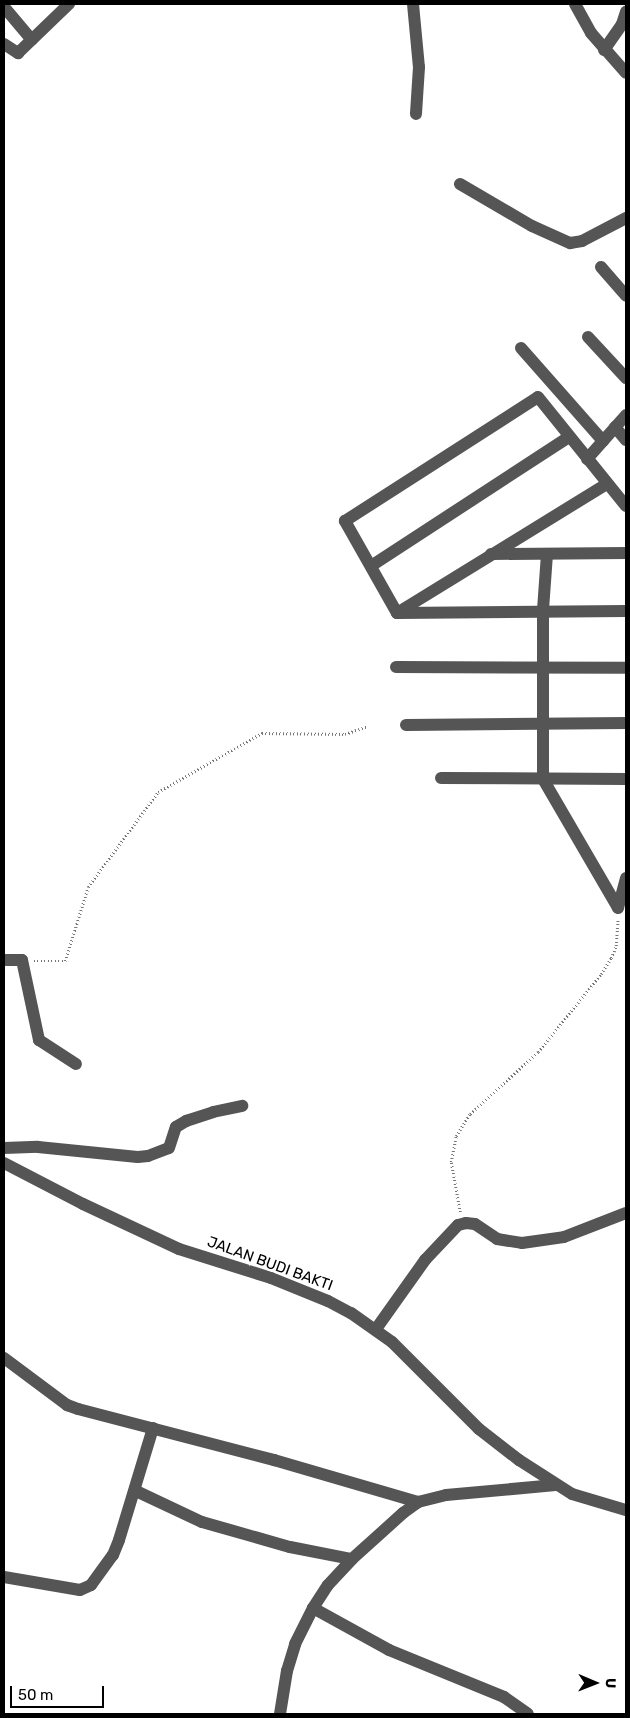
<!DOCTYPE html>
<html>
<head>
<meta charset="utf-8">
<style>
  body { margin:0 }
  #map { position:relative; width:630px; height:1718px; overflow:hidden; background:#fff; font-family:Rubik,sans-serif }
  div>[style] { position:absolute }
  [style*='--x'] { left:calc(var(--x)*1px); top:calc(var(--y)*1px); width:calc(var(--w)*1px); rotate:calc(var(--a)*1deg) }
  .path>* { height:2.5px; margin-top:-1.25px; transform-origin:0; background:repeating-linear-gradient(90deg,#777 0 1px,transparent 0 3.5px) }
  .minor>* { height:12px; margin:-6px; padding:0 6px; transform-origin:6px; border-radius:6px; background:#555 }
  span { translate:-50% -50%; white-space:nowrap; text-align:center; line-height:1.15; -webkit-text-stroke:4.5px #fff; paint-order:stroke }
  .street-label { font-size:15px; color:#000 }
  .frame { position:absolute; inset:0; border:5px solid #000; pointer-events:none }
  .north { position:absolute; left:570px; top:1658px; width:50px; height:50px; -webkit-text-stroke:4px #fff; paint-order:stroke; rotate:91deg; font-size:14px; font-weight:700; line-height:20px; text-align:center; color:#000 }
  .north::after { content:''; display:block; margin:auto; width:18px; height:22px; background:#000; clip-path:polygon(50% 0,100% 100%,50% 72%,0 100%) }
  .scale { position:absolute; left:10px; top:1686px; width:94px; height:22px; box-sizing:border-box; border:2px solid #000; border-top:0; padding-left:6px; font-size:15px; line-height:18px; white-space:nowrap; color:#000; -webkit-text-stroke:4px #fff; paint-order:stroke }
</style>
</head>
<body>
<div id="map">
  <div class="path">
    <div style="--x:34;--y:961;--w:31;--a:0"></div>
    <div style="--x:65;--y:961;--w:77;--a:-72.7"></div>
    <div style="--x:88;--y:887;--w:118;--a:-53.6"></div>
    <div style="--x:158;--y:792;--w:120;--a:-29.6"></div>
    <div style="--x:262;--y:733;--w:83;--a:0.7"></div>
    <div style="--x:345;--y:734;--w:24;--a:-19"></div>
    <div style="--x:460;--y:1212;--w:51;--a:-100.2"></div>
    <div style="--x:451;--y:1162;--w:26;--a:-79"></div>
    <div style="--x:456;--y:1136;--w:26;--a:-58"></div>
    <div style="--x:470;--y:1114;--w:92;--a:-42.4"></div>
    <div style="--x:538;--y:1052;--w:100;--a:-51.1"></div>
    <div style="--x:601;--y:974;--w:19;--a:-58"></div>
    <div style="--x:611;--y:958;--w:13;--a:-67"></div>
    <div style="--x:616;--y:946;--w:27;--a:-86"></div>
  </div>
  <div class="minor">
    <div style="--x:413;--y:4;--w:63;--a:84.6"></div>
    <div style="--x:419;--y:67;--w:47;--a:93.7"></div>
    <div style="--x:575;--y:4;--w:33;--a:61"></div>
    <div style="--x:591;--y:33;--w:53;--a:48.8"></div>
    <div style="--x:4;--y:7;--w:43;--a:49.7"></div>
    <div style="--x:4;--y:44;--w:17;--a:33"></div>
    <div style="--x:18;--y:53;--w:71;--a:-43.9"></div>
    <div style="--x:604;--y:50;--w:32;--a:-55"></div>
    <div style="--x:622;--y:24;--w:13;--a:-72"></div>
    <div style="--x:460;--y:184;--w:83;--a:30.3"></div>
    <div style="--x:532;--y:226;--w:42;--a:24.1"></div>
    <div style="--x:570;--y:243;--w:12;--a:-9"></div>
    <div style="--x:582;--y:241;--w:50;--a:-27.6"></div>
    <div style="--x:601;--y:267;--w:38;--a:49"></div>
    <div style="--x:588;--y:337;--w:56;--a:47.2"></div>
    <div style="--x:521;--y:348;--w:124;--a:48.6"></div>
    <div style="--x:615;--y:427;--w:17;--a:50"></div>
    <div style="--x:587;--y:459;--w:59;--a:-48.4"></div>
    <div style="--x:491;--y:554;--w:135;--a:-0.4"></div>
    <div style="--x:547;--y:554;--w:56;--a:94.1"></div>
    <div style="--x:543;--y:610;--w:169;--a:90"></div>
    <div style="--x:543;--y:779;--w:149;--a:59.8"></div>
    <div style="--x:371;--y:566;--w:236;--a:-33.1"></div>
    <div style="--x:397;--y:613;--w:106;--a:-119.5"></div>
    <div style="--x:345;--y:521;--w:229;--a:-32.7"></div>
    <div style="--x:538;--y:397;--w:140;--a:51.1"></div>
    <div style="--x:397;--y:613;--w:246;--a:-31.6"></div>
    <div style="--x:397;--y:613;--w:229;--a:-0.5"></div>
    <div style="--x:396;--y:667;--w:230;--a:0.2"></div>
    <div style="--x:406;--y:725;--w:220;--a:-0.5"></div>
    <div style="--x:441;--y:778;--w:185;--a:0.3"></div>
    <div style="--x:618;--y:908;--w:31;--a:-75"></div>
    <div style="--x:4;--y:960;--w:18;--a:0"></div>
    <div style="--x:22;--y:960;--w:82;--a:78"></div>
    <div style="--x:39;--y:1040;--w:44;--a:33"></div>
    <div style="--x:4;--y:1148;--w:34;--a:-2"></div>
    <div style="--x:38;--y:1147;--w:100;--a:5.7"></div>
    <div style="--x:138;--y:1157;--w:10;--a:-6"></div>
    <div style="--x:148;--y:1156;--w:22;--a:-21"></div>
    <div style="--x:169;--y:1148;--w:22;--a:-72"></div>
    <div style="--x:176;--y:1127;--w:12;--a:-31"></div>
    <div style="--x:186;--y:1121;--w:28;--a:-18"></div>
    <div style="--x:213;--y:1112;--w:30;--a:-12"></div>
    <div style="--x:4;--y:1163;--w:89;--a:27.4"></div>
    <div style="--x:83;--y:1204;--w:106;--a:25.1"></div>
    <div style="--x:179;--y:1249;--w:96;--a:17.5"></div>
    <div style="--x:271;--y:1278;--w:61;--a:22"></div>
    <div style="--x:328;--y:1301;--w:26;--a:28"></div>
    <div style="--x:351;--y:1313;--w:50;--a:35.3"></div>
    <div style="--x:392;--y:1342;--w:123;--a:45"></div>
    <div style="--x:479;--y:1429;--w:51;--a:37.8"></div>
    <div style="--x:519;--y:1460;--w:63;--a:32.7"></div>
    <div style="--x:572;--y:1494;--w:56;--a:16.5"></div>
    <div style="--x:376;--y:1329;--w:85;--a:-54.6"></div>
    <div style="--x:425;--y:1260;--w:48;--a:-46.7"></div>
    <div style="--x:458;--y:1225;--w:8;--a:-14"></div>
    <div style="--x:466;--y:1223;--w:9;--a:6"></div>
    <div style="--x:475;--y:1224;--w:27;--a:34"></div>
    <div style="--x:497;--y:1239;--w:25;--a:9"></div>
    <div style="--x:522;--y:1243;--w:42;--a:-8.1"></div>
    <div style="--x:564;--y:1237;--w:66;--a:-21.2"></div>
    <div style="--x:4;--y:1358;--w:79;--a:36.7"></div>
    <div style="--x:67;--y:1405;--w:12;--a:20"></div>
    <div style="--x:78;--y:1409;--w:203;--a:14.6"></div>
    <div style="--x:274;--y:1460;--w:150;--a:16.3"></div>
    <div style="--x:136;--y:1491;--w:73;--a:25.2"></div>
    <div style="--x:202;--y:1522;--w:91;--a:15.9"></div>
    <div style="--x:290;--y:1547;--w:63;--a:11"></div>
    <div style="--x:4;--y:1577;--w:77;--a:9.7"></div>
    <div style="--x:80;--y:1590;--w:12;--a:-24"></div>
    <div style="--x:91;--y:1585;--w:37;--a:-54"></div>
    <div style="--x:113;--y:1555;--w:16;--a:-68"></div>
    <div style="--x:119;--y:1540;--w:117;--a:-73.1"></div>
    <div style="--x:313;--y:1608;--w:87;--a:28.9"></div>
    <div style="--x:389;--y:1650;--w:124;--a:22.2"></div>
    <div style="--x:504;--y:1697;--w:29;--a:35"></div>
    <div style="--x:280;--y:1714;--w:44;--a:-80.8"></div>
    <div style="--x:287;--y:1671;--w:28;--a:-73"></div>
    <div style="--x:295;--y:1644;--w:40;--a:-63.4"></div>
    <div style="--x:313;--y:1608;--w:27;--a:-57"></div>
    <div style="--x:328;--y:1585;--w:35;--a:-47"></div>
    <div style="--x:352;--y:1559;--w:69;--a:-42"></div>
    <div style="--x:403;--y:1513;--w:19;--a:-36"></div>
    <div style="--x:418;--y:1502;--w:29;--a:-14"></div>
    <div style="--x:446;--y:1495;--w:110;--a:-5.2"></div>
  </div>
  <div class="street-label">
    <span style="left:270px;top:1264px;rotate:20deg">JALAN BUDI BAKTI</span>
  </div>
  <div class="frame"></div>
  <div class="north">U</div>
  <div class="scale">50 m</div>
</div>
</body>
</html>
